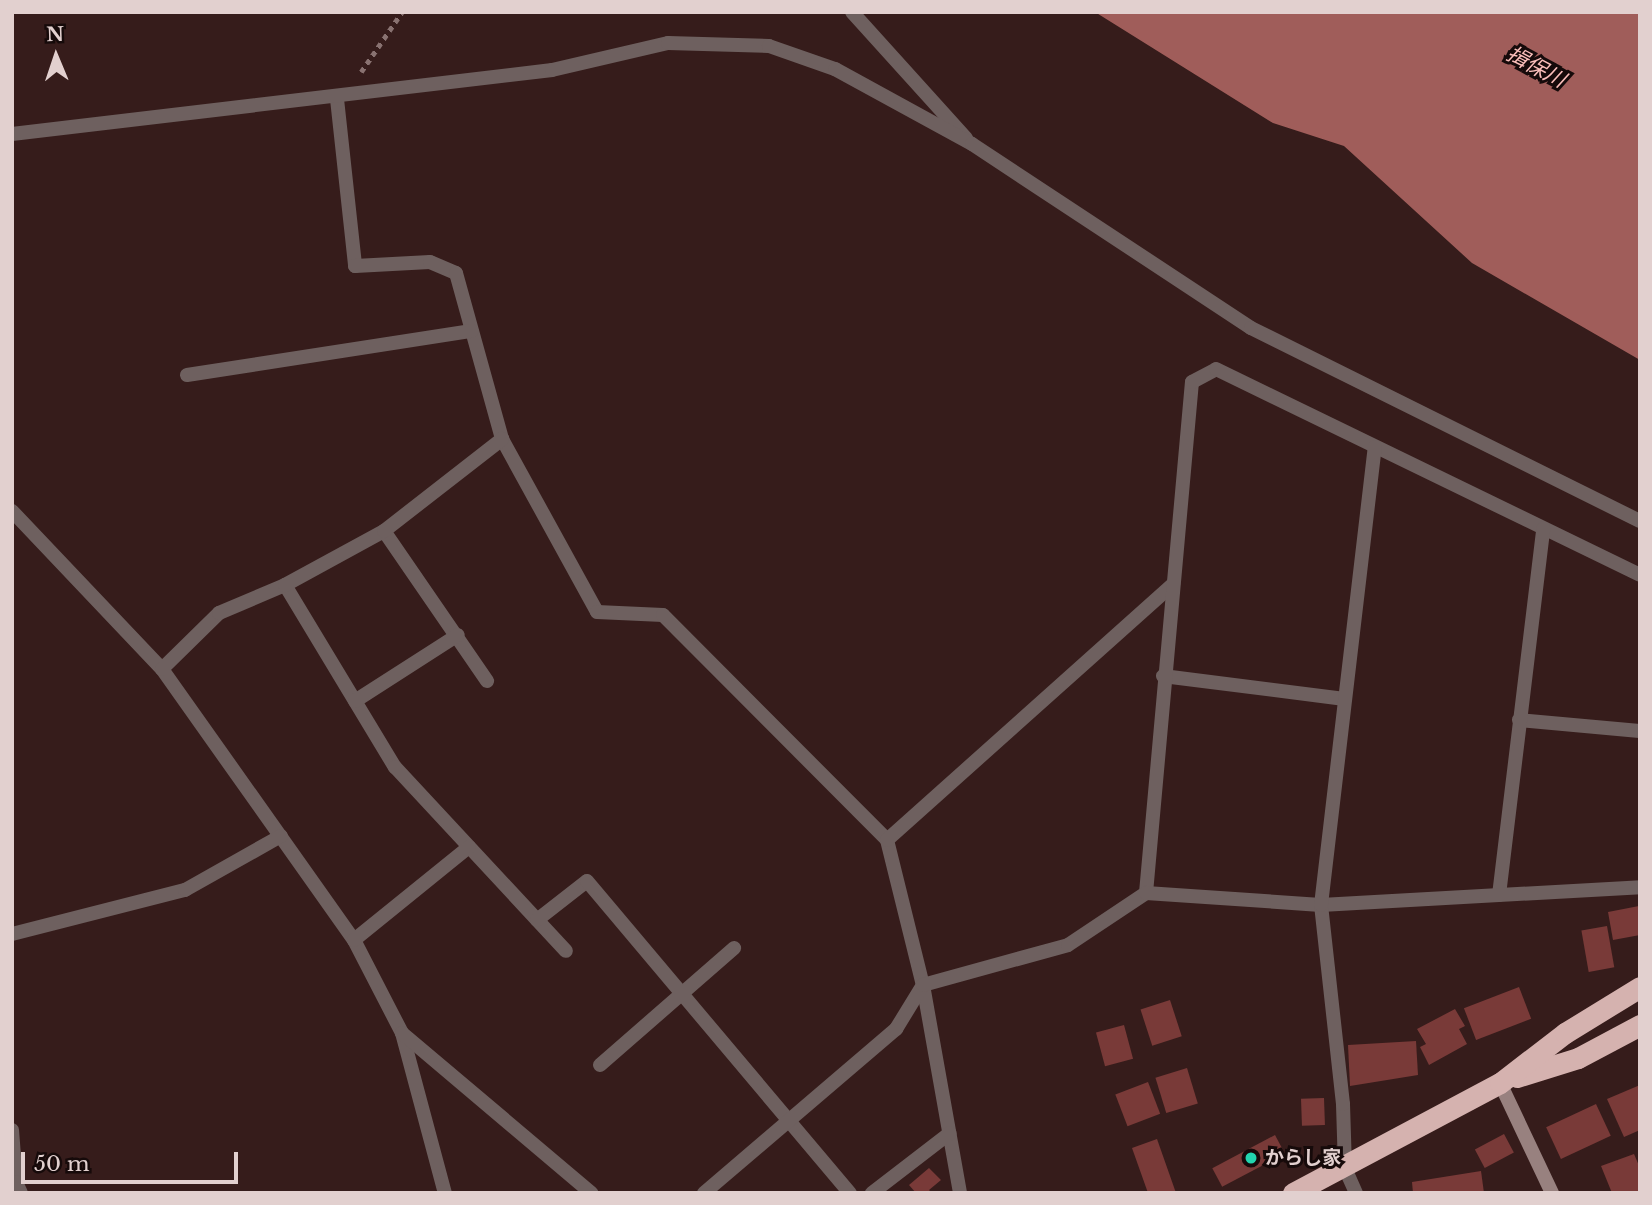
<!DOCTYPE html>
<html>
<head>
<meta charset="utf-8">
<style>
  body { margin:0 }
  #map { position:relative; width:1652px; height:1205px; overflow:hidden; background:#361c1b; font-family:"Libre Baskerville","Noto Sans JP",serif }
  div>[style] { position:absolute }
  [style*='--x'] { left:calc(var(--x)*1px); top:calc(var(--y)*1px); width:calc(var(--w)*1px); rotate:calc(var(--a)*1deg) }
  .water>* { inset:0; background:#a05d5a }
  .building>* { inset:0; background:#793a38; transform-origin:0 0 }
  .path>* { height:4.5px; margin-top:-2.25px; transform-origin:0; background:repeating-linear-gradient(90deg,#897271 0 5px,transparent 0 10px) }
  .street>* { height:14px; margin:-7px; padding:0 7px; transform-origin:7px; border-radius:7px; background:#6e605f }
  .secondary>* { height:14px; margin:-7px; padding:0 7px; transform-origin:7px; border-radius:7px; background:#98817f }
  .highway>* { height:21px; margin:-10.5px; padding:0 10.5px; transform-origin:10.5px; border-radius:10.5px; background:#d5b2af }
  .dots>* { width:19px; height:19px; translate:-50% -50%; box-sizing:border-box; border:4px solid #160a0a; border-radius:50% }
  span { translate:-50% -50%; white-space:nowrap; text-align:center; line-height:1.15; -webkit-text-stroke:6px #160a0a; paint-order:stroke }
  .poi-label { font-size:19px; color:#e2d0cf; font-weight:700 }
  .left { translate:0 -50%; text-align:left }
  .water-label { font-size:21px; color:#fbbeba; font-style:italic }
  .frame { position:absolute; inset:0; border:14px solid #e2d0cf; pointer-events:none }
  .north { position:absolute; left:21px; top:21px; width:70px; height:70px; -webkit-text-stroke:5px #160a0a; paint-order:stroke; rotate:358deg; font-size:19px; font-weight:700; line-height:28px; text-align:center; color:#e2d0cf }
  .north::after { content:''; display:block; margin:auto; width:24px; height:32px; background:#e2d0cf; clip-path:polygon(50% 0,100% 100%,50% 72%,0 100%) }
  .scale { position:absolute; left:21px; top:1152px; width:217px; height:32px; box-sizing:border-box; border:4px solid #e2d0cf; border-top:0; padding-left:9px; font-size:21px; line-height:24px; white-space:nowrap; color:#e2d0cf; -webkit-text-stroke:5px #160a0a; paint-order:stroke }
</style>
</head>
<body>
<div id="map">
  <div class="water">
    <div style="clip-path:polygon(1095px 12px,1640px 12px,1640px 360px,1472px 263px,1344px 146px,1273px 123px)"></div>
  </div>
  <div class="building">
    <div style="clip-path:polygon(1639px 906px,1640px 935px,1613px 940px,1608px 912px)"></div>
    <div style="left:1607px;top:926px;width:42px;height:26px;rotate:80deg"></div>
    <div style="left:1519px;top:987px;width:34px;height:59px;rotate:69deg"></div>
    <div style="left:1170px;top:1000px;width:38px;height:31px;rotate:72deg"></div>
    <div style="clip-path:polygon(1455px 1009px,1465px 1026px,1459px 1029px,1467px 1044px,1429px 1065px,1420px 1047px,1426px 1044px,1417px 1029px)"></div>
    <div style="left:1124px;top:1025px;width:35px;height:29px;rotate:75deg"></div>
    <div style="clip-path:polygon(1416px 1041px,1418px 1075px,1350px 1086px,1348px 1045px)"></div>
    <div style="left:1187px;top:1068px;width:37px;height:33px;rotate:73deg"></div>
    <div style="left:1148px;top:1082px;width:34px;height:35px;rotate:69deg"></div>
    <div style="clip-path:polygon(1640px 1085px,1640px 1130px,1624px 1137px,1607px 1099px)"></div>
    <div style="left:1324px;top:1098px;width:27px;height:23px;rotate:88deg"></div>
    <div style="left:1596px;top:1104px;width:35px;height:55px;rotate:65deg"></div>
    <div style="left:1504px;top:1134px;width:21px;height:33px;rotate:62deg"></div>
    <div style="left:1275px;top:1135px;width:21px;height:71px;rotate:62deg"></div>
    <div style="clip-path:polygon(1157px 1139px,1176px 1193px,1148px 1193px,1132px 1148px)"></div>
    <div style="clip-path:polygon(1634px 1154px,1640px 1168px,1640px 1193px,1612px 1193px,1601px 1166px)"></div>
    <div style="clip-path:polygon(929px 1168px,941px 1180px,929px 1190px,932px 1193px,916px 1193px,909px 1185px)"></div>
    <div style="clip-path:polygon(1481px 1171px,1484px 1193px,1413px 1193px,1412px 1182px)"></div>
  </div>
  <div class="path">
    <div style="--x:361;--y:72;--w:73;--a:-55.7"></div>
  </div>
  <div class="street">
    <div style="--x:852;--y:12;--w:170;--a:47.9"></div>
    <div style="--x:337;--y:99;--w:168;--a:83.8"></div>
    <div style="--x:355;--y:266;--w:75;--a:-3.1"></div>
    <div style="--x:430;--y:262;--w:28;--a:23"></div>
    <div style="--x:456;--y:273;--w:172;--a:74.5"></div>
    <div style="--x:502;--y:439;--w:197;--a:61.2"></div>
    <div style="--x:597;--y:612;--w:66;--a:2.6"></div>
    <div style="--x:663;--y:615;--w:317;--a:45.1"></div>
    <div style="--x:887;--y:840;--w:149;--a:76.1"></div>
    <div style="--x:923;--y:985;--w:211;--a:79.9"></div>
    <div style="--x:12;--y:134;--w:544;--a:-6.76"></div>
    <div style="--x:552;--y:70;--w:119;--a:-13.1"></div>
    <div style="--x:668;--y:43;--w:101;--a:1.7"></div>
    <div style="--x:769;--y:46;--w:70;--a:19.2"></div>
    <div style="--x:835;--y:69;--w:156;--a:28.7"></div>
    <div style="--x:972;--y:144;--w:334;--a:33.4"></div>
    <div style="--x:1251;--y:328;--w:434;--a:26.4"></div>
    <div style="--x:187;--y:375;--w:288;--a:-8.8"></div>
    <div style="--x:12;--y:511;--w:218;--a:46.5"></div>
    <div style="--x:162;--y:669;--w:332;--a:54.7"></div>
    <div style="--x:354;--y:940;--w:105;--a:62.7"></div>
    <div style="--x:402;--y:1033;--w:166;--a:75"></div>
    <div style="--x:384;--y:531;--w:182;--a:55.5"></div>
    <div style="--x:285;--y:585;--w:213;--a:58.9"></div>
    <div style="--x:395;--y:767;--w:251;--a:47.1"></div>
    <div style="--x:162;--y:669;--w:80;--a:-44.5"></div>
    <div style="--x:219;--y:613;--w:72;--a:-23"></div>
    <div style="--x:285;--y:585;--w:113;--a:-28.6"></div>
    <div style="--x:384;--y:531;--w:150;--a:-37.9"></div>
    <div style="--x:1163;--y:676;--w:183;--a:7.2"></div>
    <div style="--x:355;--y:701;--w:122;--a:-32.7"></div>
    <div style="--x:1519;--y:720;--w:121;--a:5.2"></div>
    <div style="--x:887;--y:840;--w:384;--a:-41.8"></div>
    <div style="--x:1146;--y:893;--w:513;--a:-84.86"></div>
    <div style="--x:1192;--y:382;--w:27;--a:-28"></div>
    <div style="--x:1216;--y:369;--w:471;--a:25.9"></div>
    <div style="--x:1499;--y:895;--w:369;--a:-83.1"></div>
    <div style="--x:537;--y:920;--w:63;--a:-38"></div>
    <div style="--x:587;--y:881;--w:408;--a:49.9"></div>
    <div style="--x:12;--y:934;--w:179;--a:-14.3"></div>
    <div style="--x:185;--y:890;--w:110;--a:-29.4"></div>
    <div style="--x:354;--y:940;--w:148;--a:-39"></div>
    <div style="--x:402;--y:1033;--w:248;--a:40.2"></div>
    <div style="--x:600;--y:1065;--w:178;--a:-41.1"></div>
    <div style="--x:12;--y:1130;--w:52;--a:85.6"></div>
    <div style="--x:16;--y:1182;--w:12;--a:66"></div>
    <div style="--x:704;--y:1193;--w:253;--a:-40.5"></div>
    <div style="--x:896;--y:1029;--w:52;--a:-58.5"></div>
    <div style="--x:923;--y:985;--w:150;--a:-15.4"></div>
    <div style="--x:1068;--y:945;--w:94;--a:-33.7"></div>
    <div style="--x:1146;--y:893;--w:175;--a:3.9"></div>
    <div style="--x:1321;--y:905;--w:320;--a:-3.2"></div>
    <div style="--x:872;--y:1193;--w:98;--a:-37.6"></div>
    <div style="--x:1356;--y:1193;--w:27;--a:-114"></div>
    <div style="--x:1345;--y:1168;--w:64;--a:-91.8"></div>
    <div style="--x:1343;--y:1104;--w:200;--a:-96.3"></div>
    <div style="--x:1321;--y:905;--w:461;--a:-83.3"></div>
  </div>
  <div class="secondary">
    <div style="--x:1500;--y:1083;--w:122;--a:64.7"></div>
  </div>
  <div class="highway">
    <div style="--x:1517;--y:1077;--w:64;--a:-17.3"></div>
    <div style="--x:1578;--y:1058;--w:70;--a:-28"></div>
    <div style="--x:1293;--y:1193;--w:234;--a:-28"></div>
    <div style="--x:1500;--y:1083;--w:82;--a:-37.6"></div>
    <div style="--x:1565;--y:1033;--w:88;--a:-31.5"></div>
  </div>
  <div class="dots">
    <div style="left:1251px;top:1158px;background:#23d5af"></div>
  </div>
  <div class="poi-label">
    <span class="left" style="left:1265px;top:1158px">からし家</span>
  </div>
  <div class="water-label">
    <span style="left:1536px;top:67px;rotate:28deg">揖保川</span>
  </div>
  <div class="frame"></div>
  <div class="north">N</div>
  <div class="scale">50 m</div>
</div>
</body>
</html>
